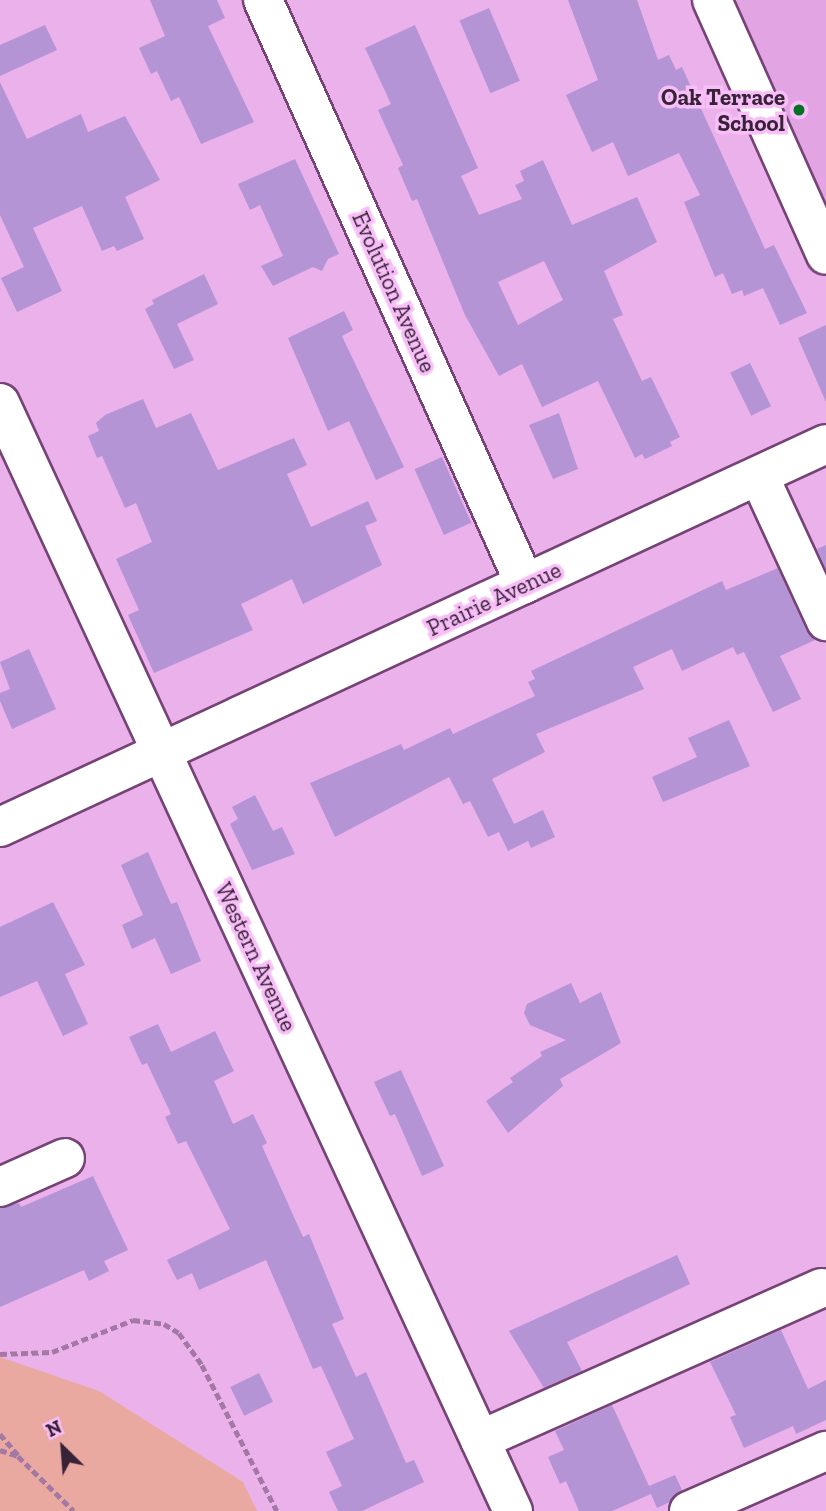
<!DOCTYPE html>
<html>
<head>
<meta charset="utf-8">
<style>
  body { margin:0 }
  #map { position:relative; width:826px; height:1511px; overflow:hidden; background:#eab1ea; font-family:"Zilla Slab",serif }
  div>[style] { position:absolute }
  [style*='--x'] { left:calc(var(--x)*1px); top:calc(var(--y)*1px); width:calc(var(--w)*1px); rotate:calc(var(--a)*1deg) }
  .built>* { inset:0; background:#e2a4e2 }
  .green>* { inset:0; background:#e9a8a0 }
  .building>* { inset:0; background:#b494d5; transform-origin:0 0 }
  .path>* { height:4.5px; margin-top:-2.25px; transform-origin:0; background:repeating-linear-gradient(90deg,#a478a4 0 7px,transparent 0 10.5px) }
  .roads { filter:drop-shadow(2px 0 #754376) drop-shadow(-2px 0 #754376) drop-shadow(0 2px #754376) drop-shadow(0 -2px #754376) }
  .minor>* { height:38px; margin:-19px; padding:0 19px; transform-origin:19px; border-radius:19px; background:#fff }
  .major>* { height:38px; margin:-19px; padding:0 19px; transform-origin:19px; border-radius:19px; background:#fff }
  .dots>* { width:19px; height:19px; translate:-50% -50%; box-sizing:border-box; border:4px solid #f8bef7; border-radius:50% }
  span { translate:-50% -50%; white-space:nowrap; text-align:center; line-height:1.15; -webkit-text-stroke:7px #f8bef7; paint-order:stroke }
  .poi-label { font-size:23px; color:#382238; font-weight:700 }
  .right { translate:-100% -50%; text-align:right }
  .street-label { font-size:23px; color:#382238 }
  .north { position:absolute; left:28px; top:1413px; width:70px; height:70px; -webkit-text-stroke:5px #f8bef7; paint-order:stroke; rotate:335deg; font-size:19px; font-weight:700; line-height:28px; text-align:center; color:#382238 }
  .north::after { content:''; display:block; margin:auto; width:24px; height:32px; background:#382238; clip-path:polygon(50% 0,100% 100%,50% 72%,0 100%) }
</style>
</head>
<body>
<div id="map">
  <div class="built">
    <div style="clip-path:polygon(722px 0,826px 0,826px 228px)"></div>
  </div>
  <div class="green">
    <div style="clip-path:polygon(0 1357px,99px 1391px,243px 1482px,257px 1511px,0 1511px)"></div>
  </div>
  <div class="building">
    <div style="clip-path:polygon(150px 0,217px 0,225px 18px,208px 26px,254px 122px,201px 144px,179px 97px,171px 101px,157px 71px,151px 74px,139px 48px,165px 36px)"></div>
    <div style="clip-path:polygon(568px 0,637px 0,658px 60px,669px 55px,676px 70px,682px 67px,765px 249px,774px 245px,807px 313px,780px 325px,763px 288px,744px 296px,742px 290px,732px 294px,723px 273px,715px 277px,684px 202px,700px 195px,679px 153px,628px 176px,613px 142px,592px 152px,566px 95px,598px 80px)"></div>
    <div style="left:489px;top:8px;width:79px;height:32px;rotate:67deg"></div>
    <div style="clip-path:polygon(45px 25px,57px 50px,0 76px,0 45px)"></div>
    <div style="clip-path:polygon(evenodd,415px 25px,478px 168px,461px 176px,479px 215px,522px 199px,515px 185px,524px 181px,520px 171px,543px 160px,572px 225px,637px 197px,657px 242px,604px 271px,623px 315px,613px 319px,642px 381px,651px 377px,680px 437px,670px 442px,672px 446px,645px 459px,642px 454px,635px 458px,598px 381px,542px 407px,522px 364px,499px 376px,465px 315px,417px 199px,412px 201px,398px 168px,403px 165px,378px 110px,391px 104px,365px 48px,415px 25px,544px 261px,563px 300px,518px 325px,498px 282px,544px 261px)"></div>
    <div style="clip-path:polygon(0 82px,27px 139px,81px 114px,88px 132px,125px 116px,160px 180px,125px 197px,144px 239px,117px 251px,114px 246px,102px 251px,82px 206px,33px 228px,62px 291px,17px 312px,1px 278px,24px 267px,0 215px)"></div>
    <div style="clip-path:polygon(295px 159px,339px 254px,328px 259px,322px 271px,313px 267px,273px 286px,261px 266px,283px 256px,260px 205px,250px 210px,238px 184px)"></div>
    <div style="clip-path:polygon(204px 274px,218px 304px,177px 324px,194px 360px,174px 369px,145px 309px,154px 304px,152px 300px)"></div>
    <div style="clip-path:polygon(344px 311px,353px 330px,342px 336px,404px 467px,376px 480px,349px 421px,328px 431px,288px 338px)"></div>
    <div style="clip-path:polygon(826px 325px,826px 402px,798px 338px)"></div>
    <div style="left:750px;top:363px;width:48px;height:22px;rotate:64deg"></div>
    <div style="clip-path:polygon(143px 399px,156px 428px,191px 413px,218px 470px,294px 438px,307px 465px,287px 474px,311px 527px,368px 501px,377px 521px,365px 526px,382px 565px,303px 604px,292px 579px,241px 604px,253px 630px,154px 673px,128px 615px,139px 610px,116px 559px,152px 542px,136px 503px,125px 508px,102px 456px,97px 458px,88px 436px,99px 431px,96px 423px,105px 415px)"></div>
    <div style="clip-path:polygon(559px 413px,578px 469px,553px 479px,529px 425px)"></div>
    <div style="left:442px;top:457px;width:72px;height:30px;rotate:66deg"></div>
    <div style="clip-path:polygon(826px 545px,826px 569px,817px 549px)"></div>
    <div style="clip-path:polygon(778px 568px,806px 630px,815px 640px,780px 656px,801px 699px,773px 712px,744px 652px,737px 655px,733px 647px,682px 671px,672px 649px,633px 667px,644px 689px,536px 734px,545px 752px,492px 779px,514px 824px,543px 810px,555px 837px,531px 848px,528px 841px,508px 851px,499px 832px,488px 837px,470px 801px,463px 804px,449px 777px,335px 837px,310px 783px,401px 744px,404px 750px,450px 728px,453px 734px,535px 696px,528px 682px,535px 679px,531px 671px,722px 581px,726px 590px)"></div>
    <div style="clip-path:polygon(29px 649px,56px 709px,12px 729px,0 701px,0 693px,10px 689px,0 662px)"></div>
    <div style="clip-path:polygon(729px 720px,750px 766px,663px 802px,652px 777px,697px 757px,688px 738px)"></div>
    <div style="clip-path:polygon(255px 795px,273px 831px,282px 827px,295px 854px,252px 870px,230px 824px,238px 819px,232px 807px)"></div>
    <div style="clip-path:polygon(148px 852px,171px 904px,177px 902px,201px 961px,171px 974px,155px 938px,132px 949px,122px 925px,143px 915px,121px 865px)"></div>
    <div style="clip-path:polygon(53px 902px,85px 965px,65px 974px,88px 1024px,63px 1036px,37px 981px,0 997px,0 927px)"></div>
    <div style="clip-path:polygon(571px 983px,580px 1003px,601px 992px,621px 1043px,560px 1079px,563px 1086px,508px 1133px,486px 1101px,513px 1082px,510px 1078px,542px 1056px,540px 1052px,566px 1040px,530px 1025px,524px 1013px,527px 1004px)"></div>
    <div style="clip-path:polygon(158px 1024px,171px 1052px,215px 1031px,234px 1071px,214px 1081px,233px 1124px,253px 1114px,267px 1143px,262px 1146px,303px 1237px,309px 1234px,344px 1319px,332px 1324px,356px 1377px,366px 1372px,406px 1463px,414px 1460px,424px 1482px,362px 1511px,338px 1511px,329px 1492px,342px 1486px,326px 1452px,354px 1439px,321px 1366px,313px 1369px,266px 1260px,199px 1290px,192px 1273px,177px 1280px,167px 1260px,230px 1229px,186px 1141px,178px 1144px,165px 1117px,171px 1114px,147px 1063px,142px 1065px,129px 1037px)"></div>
    <div style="clip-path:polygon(401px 1070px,444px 1166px,422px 1176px,395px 1114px,390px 1116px,374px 1082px)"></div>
    <div style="clip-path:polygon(93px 1176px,128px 1250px,104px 1261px,109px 1271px,89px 1281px,84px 1270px,0 1307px,0 1208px,19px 1203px,21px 1207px)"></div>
    <div style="clip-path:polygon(677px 1255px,690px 1284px,567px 1342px,582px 1371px,544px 1388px,509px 1331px)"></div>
    <div style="clip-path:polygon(781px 1330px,808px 1389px,826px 1380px,826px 1420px,796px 1434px,793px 1426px,744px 1448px,730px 1417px,736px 1415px,710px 1362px)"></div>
    <div style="left:259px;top:1373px;width:32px;height:32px;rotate:64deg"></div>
    <div style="clip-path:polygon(612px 1405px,649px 1486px,675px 1475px,682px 1490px,670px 1502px,657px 1508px,651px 1494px,612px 1511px,579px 1511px,566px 1481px,560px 1484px,548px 1457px,564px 1450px,555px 1431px)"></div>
  </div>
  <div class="path">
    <div style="--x:0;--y:1354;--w:52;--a:-2.2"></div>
    <div style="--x:52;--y:1352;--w:87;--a:-21.6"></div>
    <div style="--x:133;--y:1320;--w:31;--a:7"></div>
    <div style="--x:164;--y:1324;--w:17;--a:31"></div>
    <div style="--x:179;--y:1333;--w:39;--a:54"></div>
    <div style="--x:202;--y:1365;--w:164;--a:62.8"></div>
    <div style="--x:0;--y:1434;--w:28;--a:49"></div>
    <div style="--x:0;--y:1450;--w:19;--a:18"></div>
    <div style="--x:18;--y:1456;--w:78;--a:44.5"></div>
  </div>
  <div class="roads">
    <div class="minor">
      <div style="--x:263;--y:0;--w:640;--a:65.84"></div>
      <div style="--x:712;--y:0;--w:279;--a:65.9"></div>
      <div style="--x:0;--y:403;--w:1221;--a:65.16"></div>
      <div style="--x:759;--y:476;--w:160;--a:65.2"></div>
      <div style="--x:0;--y:1187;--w:71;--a:-24"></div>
      <div style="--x:480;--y:1440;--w:374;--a:-24"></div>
      <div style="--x:689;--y:1511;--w:150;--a:-23.7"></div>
    </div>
    <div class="major">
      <div style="--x:0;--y:827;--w:910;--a:-24.88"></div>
    </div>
  </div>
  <div class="dots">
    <div style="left:799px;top:110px;background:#007124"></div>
  </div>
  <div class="poi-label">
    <span class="right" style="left:785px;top:110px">Oak Terrace<br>School</span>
  </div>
  <div class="street-label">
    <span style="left:394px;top:292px;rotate:66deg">Evolution Avenue</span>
    <span style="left:494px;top:599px;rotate:-25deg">Prairie Avenue</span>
    <span style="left:256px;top:957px;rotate:65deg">Western Avenue</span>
  </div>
  <div class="north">N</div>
</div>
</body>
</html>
